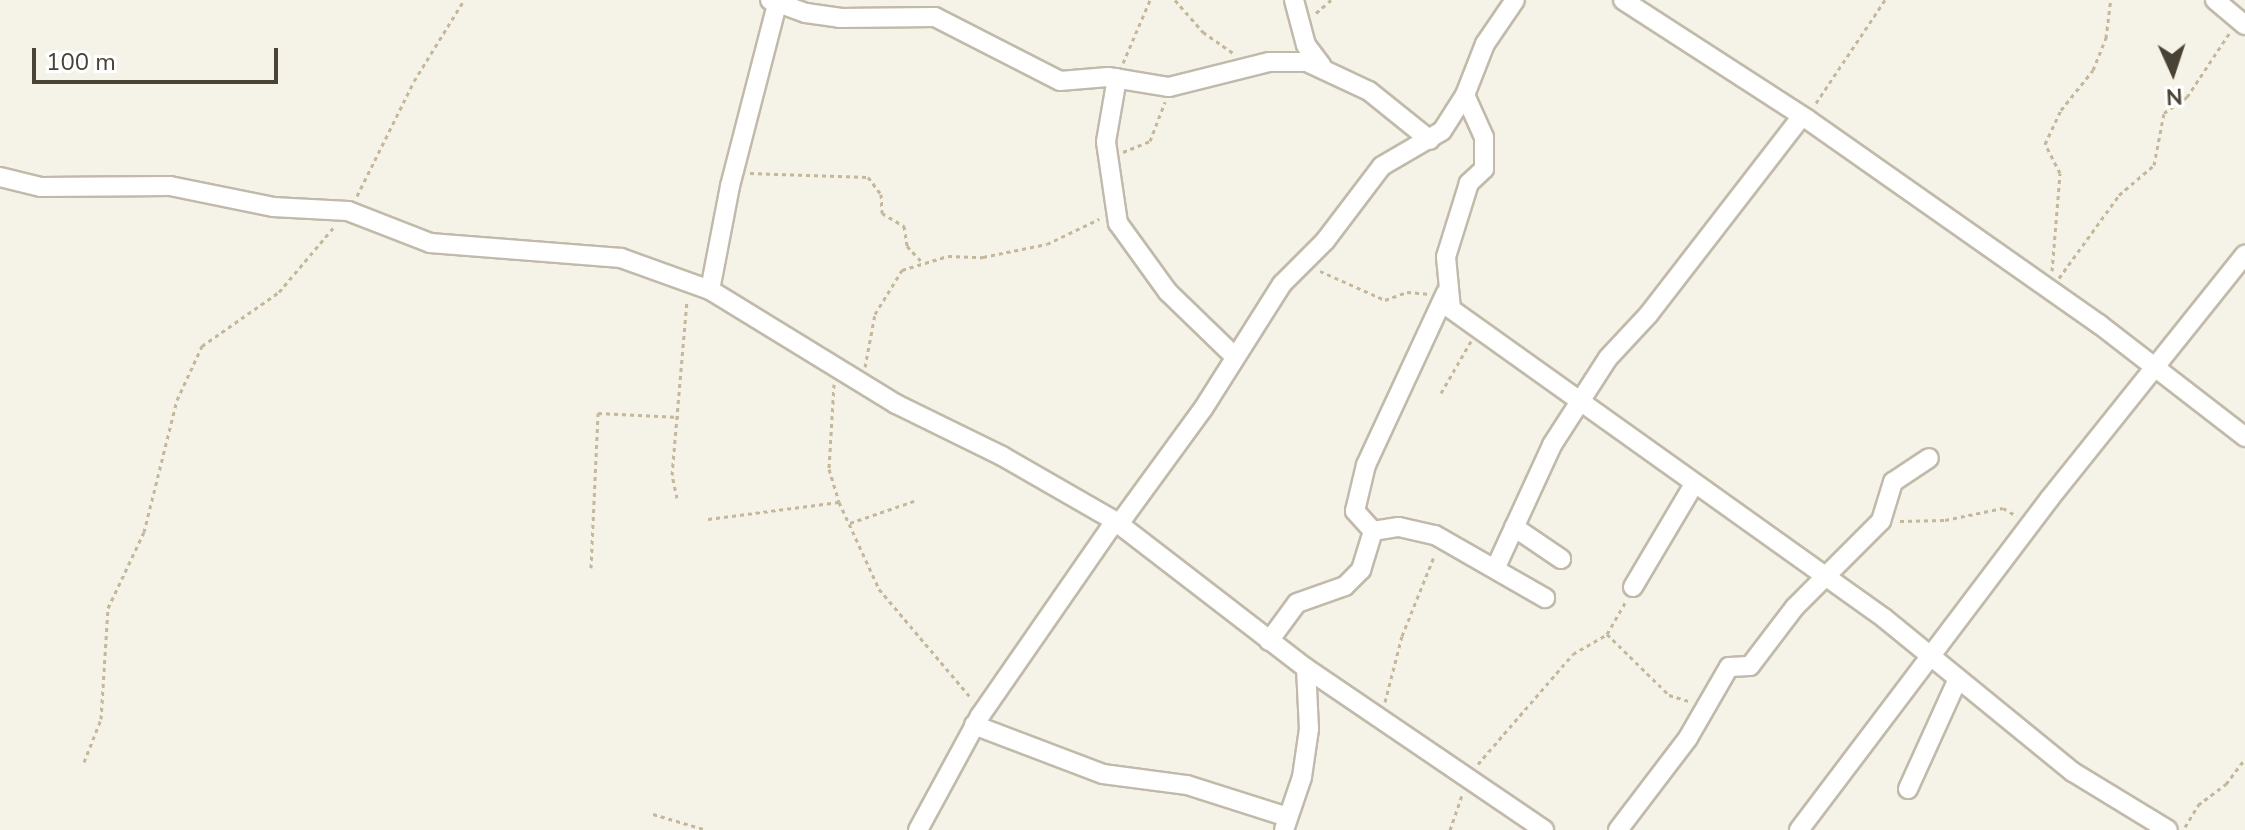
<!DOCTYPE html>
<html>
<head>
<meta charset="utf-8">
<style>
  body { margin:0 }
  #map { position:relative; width:2245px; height:830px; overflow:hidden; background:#f5f2e8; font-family:"Nunito Sans",sans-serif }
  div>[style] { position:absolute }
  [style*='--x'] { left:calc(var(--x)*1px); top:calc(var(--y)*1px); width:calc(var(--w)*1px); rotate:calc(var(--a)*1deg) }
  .path>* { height:3px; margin-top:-1.5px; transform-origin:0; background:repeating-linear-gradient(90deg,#c4b79a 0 4px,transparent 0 8px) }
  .roads { filter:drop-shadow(2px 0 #c1baaa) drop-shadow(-2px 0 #c1baaa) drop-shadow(0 2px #c1baaa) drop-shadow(0 -2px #c1baaa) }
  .minor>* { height:18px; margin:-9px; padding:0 9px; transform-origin:9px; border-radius:9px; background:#fff }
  span { translate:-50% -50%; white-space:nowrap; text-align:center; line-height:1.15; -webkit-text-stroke:6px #fff; paint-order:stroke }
  .north { position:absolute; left:2133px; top:32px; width:80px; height:80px; -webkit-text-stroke:6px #fff; paint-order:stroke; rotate:177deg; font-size:22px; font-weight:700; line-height:32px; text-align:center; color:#494336 }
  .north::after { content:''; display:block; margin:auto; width:28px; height:36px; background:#494336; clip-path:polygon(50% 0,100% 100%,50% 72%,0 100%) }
  .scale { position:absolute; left:32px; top:48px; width:246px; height:36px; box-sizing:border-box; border:4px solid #494336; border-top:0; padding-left:10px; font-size:24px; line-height:28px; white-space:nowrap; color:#494336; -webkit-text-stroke:6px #fff; paint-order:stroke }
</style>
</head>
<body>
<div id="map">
  <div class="path">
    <div style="--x:1175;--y:0;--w:43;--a:48.8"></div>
    <div style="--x:1203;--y:32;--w:38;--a:35"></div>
    <div style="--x:1316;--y:13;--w:20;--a:-41"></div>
    <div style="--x:1123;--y:63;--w:69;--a:-66.8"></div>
    <div style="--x:1816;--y:103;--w:124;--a:-56.2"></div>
    <div style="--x:1123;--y:152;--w:29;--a:-22"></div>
    <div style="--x:1150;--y:141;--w:42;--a:-69"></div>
    <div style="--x:750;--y:173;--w:118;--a:1.9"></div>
    <div style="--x:868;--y:177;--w:21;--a:53"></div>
    <div style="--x:881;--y:194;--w:19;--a:87"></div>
    <div style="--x:882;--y:213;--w:26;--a:31"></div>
    <div style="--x:904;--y:226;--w:20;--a:81"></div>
    <div style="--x:907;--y:246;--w:22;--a:47"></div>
    <div style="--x:357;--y:196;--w:128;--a:-63.6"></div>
    <div style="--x:414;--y:81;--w:95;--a:-58.3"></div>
    <div style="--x:1320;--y:271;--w:71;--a:24"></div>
    <div style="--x:1385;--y:300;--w:23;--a:-20"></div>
    <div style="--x:1407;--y:292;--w:21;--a:5"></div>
    <div style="--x:2052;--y:271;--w:98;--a:-85.3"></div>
    <div style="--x:2060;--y:173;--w:33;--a:-117"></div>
    <div style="--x:2045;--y:144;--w:38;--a:-65"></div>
    <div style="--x:2061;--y:110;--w:51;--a:-51.3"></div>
    <div style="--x:2093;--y:70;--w:35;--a:-68"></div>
    <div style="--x:2106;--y:38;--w:38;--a:-83"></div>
    <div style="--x:2059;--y:278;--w:102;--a:-54.1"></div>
    <div style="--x:2119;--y:195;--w:46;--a:-40.6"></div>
    <div style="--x:2154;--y:165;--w:53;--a:-79.1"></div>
    <div style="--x:2164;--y:113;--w:28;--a:-35"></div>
    <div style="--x:2187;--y:97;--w:78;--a:-56.5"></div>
    <div style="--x:865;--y:367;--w:54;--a:-79.3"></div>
    <div style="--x:875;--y:314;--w:52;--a:-58.5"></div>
    <div style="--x:902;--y:270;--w:48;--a:-16.9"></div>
    <div style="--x:948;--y:256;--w:35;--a:2"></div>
    <div style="--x:983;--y:257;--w:65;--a:-11.5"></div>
    <div style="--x:1047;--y:244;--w:58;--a:-25.7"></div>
    <div style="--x:834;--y:384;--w:85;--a:93.4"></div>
    <div style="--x:829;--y:469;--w:34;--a:73"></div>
    <div style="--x:839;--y:502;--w:96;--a:65.3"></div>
    <div style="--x:879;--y:589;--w:144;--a:49.8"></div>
    <div style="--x:1441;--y:393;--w:60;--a:-60"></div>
    <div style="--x:677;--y:498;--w:24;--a:-102"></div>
    <div style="--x:672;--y:475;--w:175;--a:-85.1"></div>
    <div style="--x:708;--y:519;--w:132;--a:-7.4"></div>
    <div style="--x:1900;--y:521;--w:45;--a:-1.3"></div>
    <div style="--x:1945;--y:520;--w:59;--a:-11.7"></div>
    <div style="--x:2003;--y:508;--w:16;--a:30"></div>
    <div style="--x:850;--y:523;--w:68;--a:-19"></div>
    <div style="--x:591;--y:568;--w:155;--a:-87.4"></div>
    <div style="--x:598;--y:413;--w:81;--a:2.8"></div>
    <div style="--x:1607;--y:634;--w:87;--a:44.5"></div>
    <div style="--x:1669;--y:695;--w:21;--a:17"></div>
    <div style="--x:1385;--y:702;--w:68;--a:-75.6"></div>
    <div style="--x:1402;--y:636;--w:88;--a:-68.1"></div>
    <div style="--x:84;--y:762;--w:46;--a:-68.4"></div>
    <div style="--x:101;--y:719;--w:111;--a:-86.4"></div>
    <div style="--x:108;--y:608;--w:84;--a:-64.7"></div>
    <div style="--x:144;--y:532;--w:136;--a:-76"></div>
    <div style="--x:177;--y:400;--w:60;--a:-65.2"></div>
    <div style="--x:202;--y:346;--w:94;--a:-35"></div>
    <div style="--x:279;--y:292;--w:84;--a:-49.8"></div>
    <div style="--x:1478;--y:764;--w:145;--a:-49.2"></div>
    <div style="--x:1573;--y:654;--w:39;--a:-30"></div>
    <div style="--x:1607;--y:634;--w:39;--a:-60"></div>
    <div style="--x:653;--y:814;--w:56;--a:16.5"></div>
    <div style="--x:2185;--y:827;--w:26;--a:-59"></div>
    <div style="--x:2198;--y:805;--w:35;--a:-37"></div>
    <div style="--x:2226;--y:784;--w:31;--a:-53"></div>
    <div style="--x:1450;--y:830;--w:37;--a:-71"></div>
  </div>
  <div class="roads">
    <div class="minor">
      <div style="--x:770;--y:0;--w:38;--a:20"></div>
      <div style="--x:806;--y:13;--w:34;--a:8"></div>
      <div style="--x:840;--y:18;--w:95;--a:-0.6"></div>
      <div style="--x:935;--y:17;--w:140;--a:27.1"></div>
      <div style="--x:1060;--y:81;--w:48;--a:-4.8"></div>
      <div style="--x:1108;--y:77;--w:62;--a:9.3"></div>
      <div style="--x:1169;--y:87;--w:103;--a:-14"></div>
      <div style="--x:1269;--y:62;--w:38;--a:0"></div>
      <div style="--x:1307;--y:62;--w:68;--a:25.1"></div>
      <div style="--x:1369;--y:91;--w:78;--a:38.8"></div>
      <div style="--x:1294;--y:0;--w:47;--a:75.1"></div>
      <div style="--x:1306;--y:45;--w:26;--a:53"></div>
      <div style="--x:1623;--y:0;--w:219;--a:32.9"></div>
      <div style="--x:1807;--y:119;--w:357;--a:35.1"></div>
      <div style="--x:2099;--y:324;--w:185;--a:37.7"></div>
      <div style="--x:2215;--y:0;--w:39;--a:40"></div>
      <div style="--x:1117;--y:78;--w:65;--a:99.8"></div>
      <div style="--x:1106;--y:142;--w:82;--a:81.6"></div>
      <div style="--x:1118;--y:223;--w:85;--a:54.1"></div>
      <div style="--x:1168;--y:292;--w:92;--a:44.1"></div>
      <div style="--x:1465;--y:95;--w:46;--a:65.7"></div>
      <div style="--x:1484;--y:137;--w:32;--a:90"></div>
      <div style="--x:1484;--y:169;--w:21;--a:137"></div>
      <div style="--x:1469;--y:183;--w:77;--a:107.3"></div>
      <div style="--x:1446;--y:257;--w:52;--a:84.5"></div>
      <div style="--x:1451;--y:309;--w:532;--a:35.51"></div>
      <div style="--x:1884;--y:618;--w:244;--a:39.2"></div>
      <div style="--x:2073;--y:772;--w:111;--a:31.4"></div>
      <div style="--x:0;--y:177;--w:42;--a:13.7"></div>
      <div style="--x:41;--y:187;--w:129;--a:-0.4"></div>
      <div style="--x:170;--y:186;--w:105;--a:11.5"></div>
      <div style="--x:273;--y:207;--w:75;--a:3.1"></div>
      <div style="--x:348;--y:211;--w:88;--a:21.3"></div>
      <div style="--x:430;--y:243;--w:192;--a:4.5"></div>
      <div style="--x:621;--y:258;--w:95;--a:19.8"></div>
      <div style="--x:710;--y:290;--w:218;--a:31.5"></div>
      <div style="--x:896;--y:404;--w:118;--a:26.1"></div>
      <div style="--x:1002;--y:456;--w:130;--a:29.9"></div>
      <div style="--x:1115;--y:521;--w:241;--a:37.6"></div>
      <div style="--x:1306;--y:668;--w:288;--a:34.2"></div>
      <div style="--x:710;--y:290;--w:106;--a:-79.1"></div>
      <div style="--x:730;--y:186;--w:192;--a:-75.5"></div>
      <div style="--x:1119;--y:524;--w:142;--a:-53.9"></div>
      <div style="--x:1203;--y:409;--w:148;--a:-57.7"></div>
      <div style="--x:1282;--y:284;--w:61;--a:-45"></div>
      <div style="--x:1325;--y:241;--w:94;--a:-52.8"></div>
      <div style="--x:1382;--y:166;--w:69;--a:-30.3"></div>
      <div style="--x:1442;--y:131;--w:43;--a:-57.4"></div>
      <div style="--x:1465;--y:95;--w:55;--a:-68.6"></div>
      <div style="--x:1485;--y:44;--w:53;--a:-55.7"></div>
      <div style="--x:1514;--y:527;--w:57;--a:34.2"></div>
      <div style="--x:1373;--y:531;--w:26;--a:-9"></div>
      <div style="--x:1399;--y:527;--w:37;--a:13"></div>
      <div style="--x:1435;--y:535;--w:127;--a:29.8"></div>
      <div style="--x:1496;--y:567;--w:134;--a:-65.3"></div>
      <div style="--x:1552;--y:445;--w:103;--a:-57.2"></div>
      <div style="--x:1608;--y:358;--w:60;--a:-47"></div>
      <div style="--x:1649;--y:314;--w:250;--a:-52.3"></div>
      <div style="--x:1633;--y:587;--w:117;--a:-59.3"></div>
      <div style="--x:1269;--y:641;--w:47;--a:-53.6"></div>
      <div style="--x:1297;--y:603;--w:51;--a:-19.5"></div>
      <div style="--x:1345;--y:586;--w:23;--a:-45"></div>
      <div style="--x:1361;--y:570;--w:41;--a:-72.9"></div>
      <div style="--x:1373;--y:531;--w:27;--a:-132"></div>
      <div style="--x:1355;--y:511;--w:47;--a:-76.6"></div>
      <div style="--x:1366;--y:465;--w:190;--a:-65.1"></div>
      <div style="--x:974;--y:725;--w:138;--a:20.8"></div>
      <div style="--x:1103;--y:774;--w:85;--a:7.5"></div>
      <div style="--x:1187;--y:785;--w:106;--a:17.6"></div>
      <div style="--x:1908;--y:789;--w:121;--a:-65.6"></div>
      <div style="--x:918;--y:830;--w:130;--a:-61.5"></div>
      <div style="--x:980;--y:716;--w:237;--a:-55.3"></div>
      <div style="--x:1284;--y:830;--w:56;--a:-71.2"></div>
      <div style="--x:1302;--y:777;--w:49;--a:-81.7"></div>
      <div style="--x:1309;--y:729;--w:61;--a:-92.8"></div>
      <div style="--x:1618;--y:830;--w:116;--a:-52.7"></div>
      <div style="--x:1688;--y:738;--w:82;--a:-60"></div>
      <div style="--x:1729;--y:667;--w:21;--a:-3"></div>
      <div style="--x:1750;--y:666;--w:74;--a:-52.7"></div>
      <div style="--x:1795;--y:607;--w:122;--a:-45"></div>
      <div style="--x:1881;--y:521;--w:41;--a:-72.9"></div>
      <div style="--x:1893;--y:482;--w:43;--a:-33.7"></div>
      <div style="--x:1799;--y:830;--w:416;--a:-52.9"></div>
      <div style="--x:2050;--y:498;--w:312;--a:-51.3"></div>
    </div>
  </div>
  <div class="north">N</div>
  <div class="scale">100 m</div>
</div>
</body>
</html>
